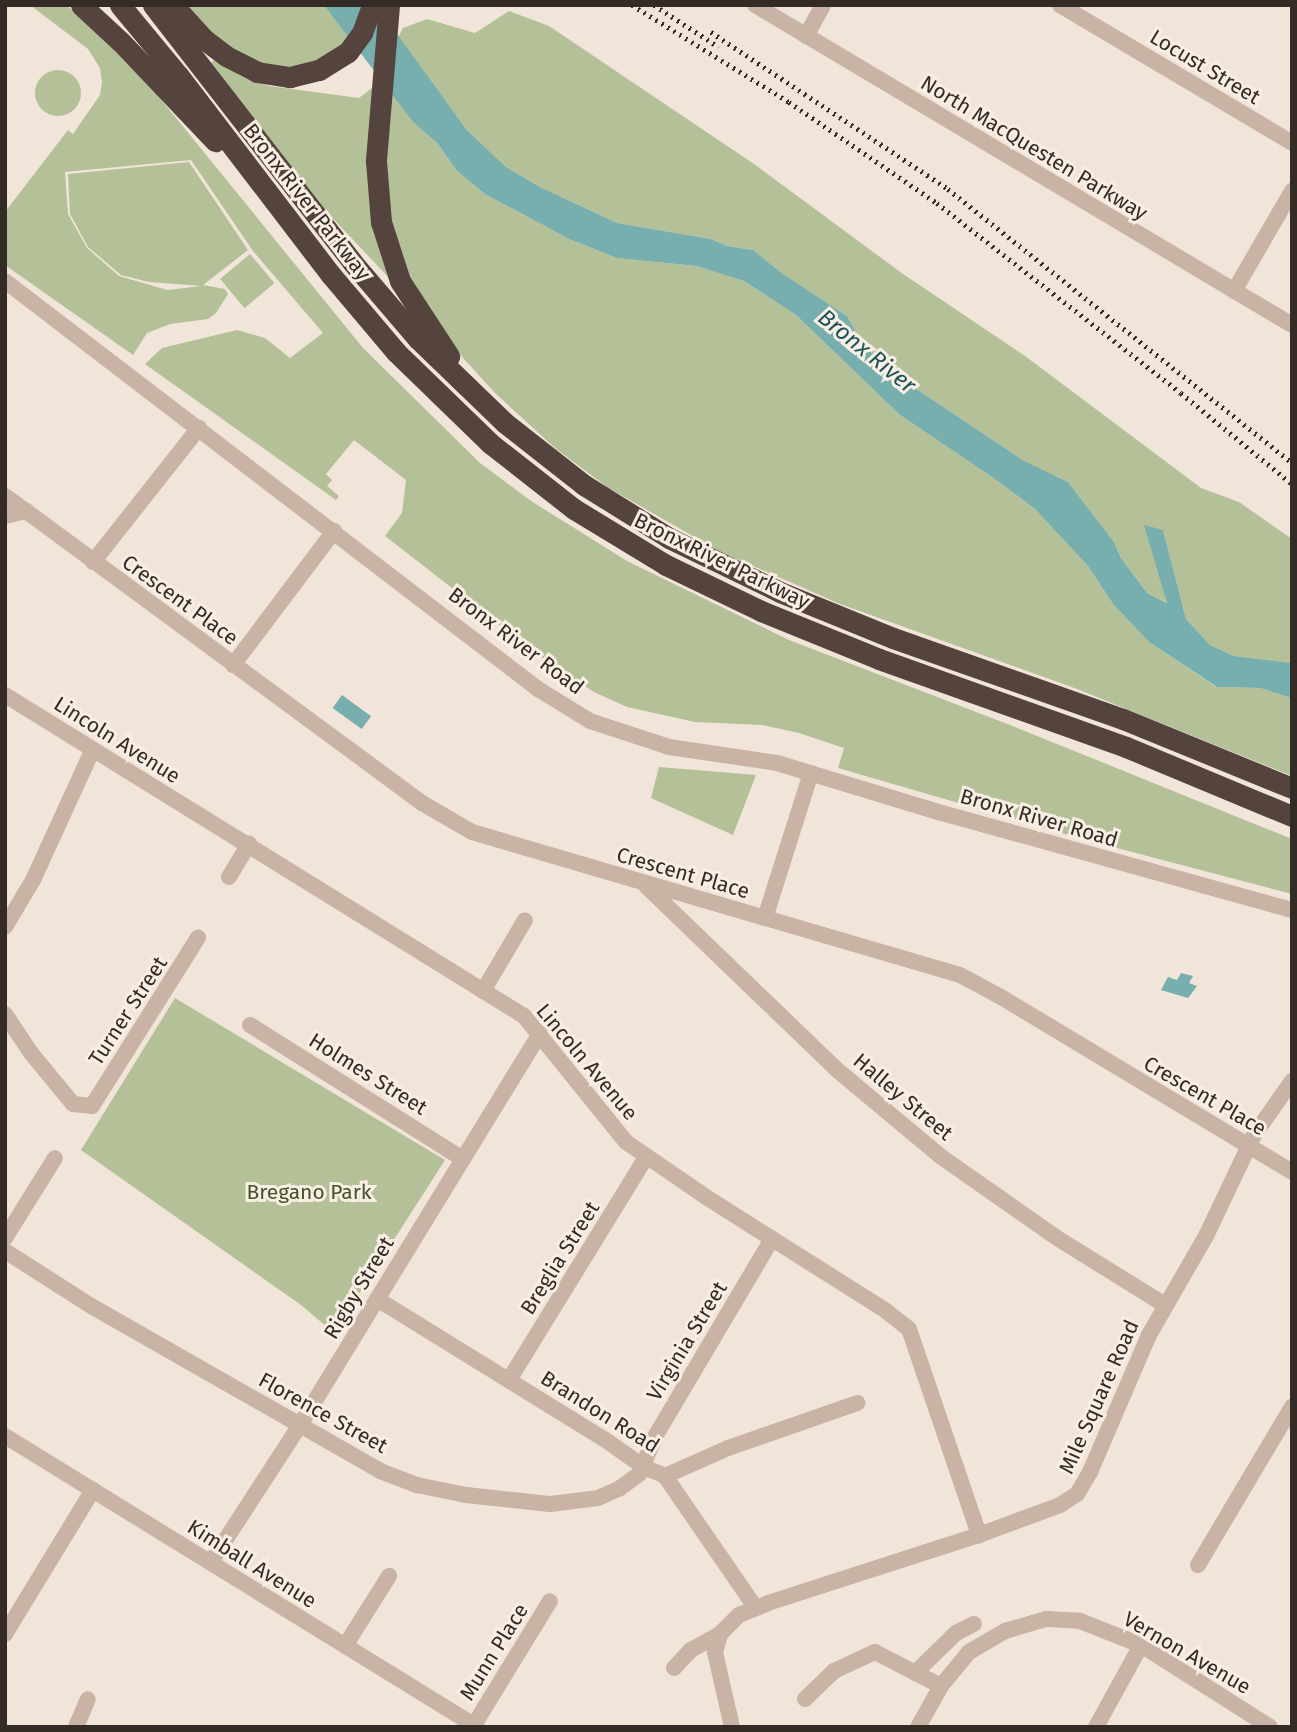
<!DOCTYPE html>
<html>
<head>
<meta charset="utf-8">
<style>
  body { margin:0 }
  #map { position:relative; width:1297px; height:1732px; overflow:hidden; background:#f1e4d8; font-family:"Fira Sans",sans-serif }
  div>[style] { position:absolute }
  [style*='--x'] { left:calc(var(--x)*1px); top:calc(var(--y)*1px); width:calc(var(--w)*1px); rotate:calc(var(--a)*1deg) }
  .green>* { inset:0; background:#b4c098; transform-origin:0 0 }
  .round { border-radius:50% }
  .water>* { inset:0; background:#77aeae; transform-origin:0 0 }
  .minor>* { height:16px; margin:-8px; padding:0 8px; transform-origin:8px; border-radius:8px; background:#c9b3a4 }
  .highway>* { height:21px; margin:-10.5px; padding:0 10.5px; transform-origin:10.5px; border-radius:10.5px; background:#55433d }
  .rail>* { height:4.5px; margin-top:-2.25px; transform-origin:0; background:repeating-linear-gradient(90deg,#342a26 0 2px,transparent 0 7px) }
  span { translate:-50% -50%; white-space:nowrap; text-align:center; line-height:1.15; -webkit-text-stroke:6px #f9eee4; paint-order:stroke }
  .street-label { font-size:21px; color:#342a26 }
  .park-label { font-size:21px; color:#455229 }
  .water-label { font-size:23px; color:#1b5456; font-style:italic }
  .frame { position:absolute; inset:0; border:7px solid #342a26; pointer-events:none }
</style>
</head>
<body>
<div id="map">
  <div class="green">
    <div style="clip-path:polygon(30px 5px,66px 5px,91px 27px,146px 81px,363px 348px,480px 463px,531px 501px,627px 561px,789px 640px,1010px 725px,1292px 839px,1292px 894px,1079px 838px,838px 768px,844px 748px,799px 733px,762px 725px,695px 722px,627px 707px,594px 692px,545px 660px,385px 536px,402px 513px,406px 480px,354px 440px,326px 474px,332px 480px,327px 486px,339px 496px,336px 500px,145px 364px,162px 348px,237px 330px,265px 338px,290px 358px,323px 333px,253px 251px,191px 160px,65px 172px,68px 214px,87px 248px,119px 276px,167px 290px,202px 286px,149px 282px,121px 275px,88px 247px,70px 214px,68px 174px,189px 162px,248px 250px,203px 285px,225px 289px,228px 294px,216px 313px,208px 319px,170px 324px,147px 333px,133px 355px,5px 265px,5px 212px,68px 130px,73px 134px,100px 95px,102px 82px,100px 68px,88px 49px)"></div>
    <div style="clip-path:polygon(179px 5px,364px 5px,354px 33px,319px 64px,269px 70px,224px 50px)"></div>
    <div style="clip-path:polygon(509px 11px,549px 26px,754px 164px,903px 274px,1025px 356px,1201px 488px,1239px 502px,1292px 539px,1292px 663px,1234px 656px,1210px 645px,1186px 619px,1163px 530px,1168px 603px,1147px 593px,1121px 558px,1114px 542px,1068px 482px,1023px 460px,918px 390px,864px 347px,847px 316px,783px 274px,753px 250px,727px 246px,711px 239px,617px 223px,540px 187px,506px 167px,466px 129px,417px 63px,414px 123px,438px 144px,457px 171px,485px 194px,569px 239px,617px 258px,696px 266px,744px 281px,796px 315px,900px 415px,992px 477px,1035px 509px,1088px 566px,1113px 604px,1149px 642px,1216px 687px,1260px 688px,1292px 698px,1292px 776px,1077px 689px,840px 604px,719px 551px,607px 487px,555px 448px,495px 393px,464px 359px,414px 292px,397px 253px,383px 185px,395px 43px,403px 28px,427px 19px,475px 33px)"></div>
    <div style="clip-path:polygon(215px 59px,243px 77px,269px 86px,359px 98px,376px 85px,391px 280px,324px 209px,211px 63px)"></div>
    <div class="round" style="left:35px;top:70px;width:46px;height:46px"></div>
    <div style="left:250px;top:254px;width:38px;height:39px;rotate:50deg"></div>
    <div style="clip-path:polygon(659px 767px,756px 775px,733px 835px,651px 798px)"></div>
    <div style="clip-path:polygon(175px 998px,445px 1160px,334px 1333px,301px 1305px,81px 1150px)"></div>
  </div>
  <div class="water">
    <div style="clip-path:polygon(324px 5px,376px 5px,466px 129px,506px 167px,540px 187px,617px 223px,711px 239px,727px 246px,753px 250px,783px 274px,847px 316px,864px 347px,918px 390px,1023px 460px,1068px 482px,1114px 542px,1121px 558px,1147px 593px,1167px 603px,1144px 525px,1163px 530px,1186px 619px,1210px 645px,1234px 656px,1292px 663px,1292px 698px,1260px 688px,1217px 687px,1149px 642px,1113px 604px,1088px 566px,1035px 509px,992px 477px,900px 415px,796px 315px,744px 281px,696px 266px,617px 258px,569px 239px,485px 194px,457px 171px,438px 144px,414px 123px)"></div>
    <div style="left:342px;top:695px;width:36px;height:16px;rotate:36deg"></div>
    <div style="clip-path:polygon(1181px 973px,1193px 976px,1189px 983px,1197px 986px,1188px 998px,1161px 990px,1168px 977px,1177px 980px)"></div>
  </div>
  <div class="minor">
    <div style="--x:755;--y:5;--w:625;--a:30.79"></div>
    <div style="--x:1060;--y:5;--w:270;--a:30.7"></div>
    <div style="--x:806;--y:36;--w:35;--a:-61"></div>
    <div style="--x:5;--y:281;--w:671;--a:37.43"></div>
    <div style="--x:538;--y:689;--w:61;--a:31.6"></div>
    <div style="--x:590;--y:721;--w:83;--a:18.2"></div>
    <div style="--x:669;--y:747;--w:109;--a:8.4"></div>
    <div style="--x:777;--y:763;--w:172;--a:16.9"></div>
    <div style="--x:942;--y:813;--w:363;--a:15.5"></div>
    <div style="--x:1234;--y:291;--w:116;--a:-59.9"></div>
    <div style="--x:5;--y:496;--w:26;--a:36"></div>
    <div style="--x:5;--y:516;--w:22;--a:-13"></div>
    <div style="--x:26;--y:511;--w:492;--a:36.4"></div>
    <div style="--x:422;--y:803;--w:58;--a:30.1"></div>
    <div style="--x:472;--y:832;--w:509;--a:16.33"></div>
    <div style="--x:960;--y:975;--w:47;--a:28.2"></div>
    <div style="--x:1001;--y:997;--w:340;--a:31"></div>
    <div style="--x:93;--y:562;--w:171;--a:-51.7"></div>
    <div style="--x:233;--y:665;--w:168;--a:-53"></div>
    <div style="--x:5;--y:695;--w:610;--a:31.74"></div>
    <div style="--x:524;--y:1016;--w:162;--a:51"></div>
    <div style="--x:626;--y:1142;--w:97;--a:34.5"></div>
    <div style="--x:706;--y:1197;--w:213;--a:32.3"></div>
    <div style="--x:886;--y:1311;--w:29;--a:38"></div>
    <div style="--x:909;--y:1329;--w:218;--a:71.2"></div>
    <div style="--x:229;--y:877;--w:39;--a:-59"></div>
    <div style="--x:646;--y:886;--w:264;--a:43.9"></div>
    <div style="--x:836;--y:1069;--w:136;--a:39.9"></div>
    <div style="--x:940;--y:1156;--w:143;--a:35"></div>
    <div style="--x:1057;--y:1238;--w:127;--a:31.8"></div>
    <div style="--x:765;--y:918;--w:152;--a:-72.4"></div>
    <div style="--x:5;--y:927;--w:55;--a:-59.2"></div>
    <div style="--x:33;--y:880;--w:142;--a:-65.4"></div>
    <div style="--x:483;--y:991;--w:82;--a:-59.4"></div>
    <div style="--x:5;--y:1014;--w:47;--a:56.3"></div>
    <div style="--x:31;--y:1053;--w:66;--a:50.5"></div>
    <div style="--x:73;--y:1104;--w:19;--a:6"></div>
    <div style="--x:92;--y:1106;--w:199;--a:-57.8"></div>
    <div style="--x:250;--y:1025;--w:252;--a:32.2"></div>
    <div style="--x:5;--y:1238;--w:94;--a:-58"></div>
    <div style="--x:5;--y:1251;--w:104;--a:32.5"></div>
    <div style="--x:93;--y:1307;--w:331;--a:29.7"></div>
    <div style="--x:380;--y:1471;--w:40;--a:21"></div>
    <div style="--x:417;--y:1485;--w:50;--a:11.5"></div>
    <div style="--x:466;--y:1495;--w:84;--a:6.1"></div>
    <div style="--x:550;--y:1504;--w:48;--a:-7.1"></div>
    <div style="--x:598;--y:1498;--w:24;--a:-24"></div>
    <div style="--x:620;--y:1488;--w:24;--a:-36"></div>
    <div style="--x:639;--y:1474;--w:43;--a:-66.4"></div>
    <div style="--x:656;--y:1435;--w:228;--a:-59.4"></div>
    <div style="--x:377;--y:1299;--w:267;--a:31.7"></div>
    <div style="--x:604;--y:1439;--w:49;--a:35"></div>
    <div style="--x:644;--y:1467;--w:23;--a:23"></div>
    <div style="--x:665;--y:1476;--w:159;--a:55.5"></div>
    <div style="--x:509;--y:1380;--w:262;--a:-58.4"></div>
    <div style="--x:5;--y:1436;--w:554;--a:31.65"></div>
    <div style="--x:665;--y:1476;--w:69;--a:-24"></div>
    <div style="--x:728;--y:1448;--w:137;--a:-19.2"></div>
    <div style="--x:211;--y:1562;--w:163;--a:-57"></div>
    <div style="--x:300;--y:1425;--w:459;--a:-58.5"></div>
    <div style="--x:1198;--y:1565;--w:184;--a:-59.3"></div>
    <div style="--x:5;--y:1634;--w:169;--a:-58.6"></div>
    <div style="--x:345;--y:1646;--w:83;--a:-57.8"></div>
    <div style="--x:674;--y:1668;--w:25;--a:-47"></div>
    <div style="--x:691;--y:1650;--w:33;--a:-29"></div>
    <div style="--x:915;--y:1673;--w:57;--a:-44.3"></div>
    <div style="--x:956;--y:1633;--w:20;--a:-27"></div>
    <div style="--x:805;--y:1699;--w:40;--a:-44"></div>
    <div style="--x:834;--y:1671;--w:45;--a:-24.9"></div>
    <div style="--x:875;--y:1652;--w:74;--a:27.3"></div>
    <div style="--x:474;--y:1725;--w:145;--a:-58.5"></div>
    <div style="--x:76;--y:1727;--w:30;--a:-67"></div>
    <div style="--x:732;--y:1727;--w:77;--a:-102.8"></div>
    <div style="--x:715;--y:1652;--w:19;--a:-74"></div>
    <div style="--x:720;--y:1634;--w:27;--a:-45"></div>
    <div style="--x:739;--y:1615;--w:31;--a:-22"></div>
    <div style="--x:768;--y:1603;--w:222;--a:-17.9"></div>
    <div style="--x:979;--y:1535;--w:86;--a:-20.3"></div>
    <div style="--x:1060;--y:1505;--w:20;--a:-33"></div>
    <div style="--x:1077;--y:1494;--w:26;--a:-59"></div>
    <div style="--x:1090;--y:1472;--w:149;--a:-66.7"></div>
    <div style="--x:1149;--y:1335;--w:116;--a:-60.1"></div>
    <div style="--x:1207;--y:1234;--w:110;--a:-64.6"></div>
    <div style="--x:1254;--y:1135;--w:66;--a:-54.9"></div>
    <div style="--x:918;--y:1727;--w:47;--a:-60.7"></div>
    <div style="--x:941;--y:1686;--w:44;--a:-50.5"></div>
    <div style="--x:969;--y:1652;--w:42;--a:-30.3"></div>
    <div style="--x:1005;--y:1631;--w:43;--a:-16.3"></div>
    <div style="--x:1046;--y:1619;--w:34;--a:3"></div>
    <div style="--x:1080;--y:1621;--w:66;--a:21.5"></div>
    <div style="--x:1141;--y:1645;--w:153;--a:32.4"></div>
    <div style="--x:1096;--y:1727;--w:94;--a:-61.2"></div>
  </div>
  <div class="highway">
    <div style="--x:81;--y:5;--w:54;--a:42.8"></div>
    <div style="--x:121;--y:42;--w:137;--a:46.5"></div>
    <div style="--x:120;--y:5;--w:91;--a:50.4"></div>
    <div style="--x:178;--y:75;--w:252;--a:52.6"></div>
    <div style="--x:331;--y:275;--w:101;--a:49.8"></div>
    <div style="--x:396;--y:352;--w:132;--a:44.1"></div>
    <div style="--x:491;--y:444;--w:105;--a:38.1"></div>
    <div style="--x:574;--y:509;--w:108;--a:31.3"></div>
    <div style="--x:666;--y:565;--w:106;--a:25.8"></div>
    <div style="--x:761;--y:611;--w:127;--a:22.1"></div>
    <div style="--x:879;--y:659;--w:262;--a:19.6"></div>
    <div style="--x:1126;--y:747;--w:180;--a:22.6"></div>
    <div style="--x:153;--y:5;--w:326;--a:52.2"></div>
    <div style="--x:353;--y:263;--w:100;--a:49.5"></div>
    <div style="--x:418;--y:339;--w:121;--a:44"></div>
    <div style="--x:505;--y:423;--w:100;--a:38.1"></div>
    <div style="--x:584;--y:485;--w:100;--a:31.9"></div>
    <div style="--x:669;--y:538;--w:123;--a:25.9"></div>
    <div style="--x:780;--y:592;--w:122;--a:22.2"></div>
    <div style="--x:893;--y:638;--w:244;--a:19.4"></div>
    <div style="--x:1123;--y:719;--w:183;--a:22.2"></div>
    <div style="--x:173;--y:5;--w:47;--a:47.6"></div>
    <div style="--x:205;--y:40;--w:26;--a:37"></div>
    <div style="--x:226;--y:56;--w:35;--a:27"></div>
    <div style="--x:257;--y:72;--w:33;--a:9"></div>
    <div style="--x:290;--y:77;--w:30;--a:-14"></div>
    <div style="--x:319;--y:70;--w:34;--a:-32"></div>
    <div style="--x:348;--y:52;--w:24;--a:-54"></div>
    <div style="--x:362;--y:33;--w:30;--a:-70"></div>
    <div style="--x:389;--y:5;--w:157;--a:94.8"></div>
    <div style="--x:376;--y:161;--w:61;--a:85.3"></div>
    <div style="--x:381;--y:222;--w:62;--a:72.1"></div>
    <div style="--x:400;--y:281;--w:90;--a:56.8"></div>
  </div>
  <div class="rail">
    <div style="--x:632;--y:5;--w:185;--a:31.7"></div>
    <div style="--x:789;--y:102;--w:179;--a:34.3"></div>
    <div style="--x:937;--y:203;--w:309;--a:37.9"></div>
    <div style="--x:1181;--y:393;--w:144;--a:39.3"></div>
    <div style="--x:654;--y:5;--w:77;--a:32.9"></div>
    <div style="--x:711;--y:32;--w:284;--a:33.5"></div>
    <div style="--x:948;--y:189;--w:440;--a:38.5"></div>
  </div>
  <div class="street-label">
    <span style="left:1205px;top:67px;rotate:31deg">Locust Street</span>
    <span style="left:1034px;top:148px;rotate:31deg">North MacQuesten Parkway</span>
    <span style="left:307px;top:202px;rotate:52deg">Bronx River Parkway</span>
    <span style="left:722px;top:561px;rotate:26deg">Bronx River Parkway</span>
    <span style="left:180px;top:600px;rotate:36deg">Crescent Place</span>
    <span style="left:516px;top:641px;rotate:37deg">Bronx River Road</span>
    <span style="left:117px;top:740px;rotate:32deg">Lincoln Avenue</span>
    <span style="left:1039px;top:818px;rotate:16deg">Bronx River Road</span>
    <span style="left:683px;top:873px;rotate:16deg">Crescent Place</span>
    <span style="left:128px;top:1011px;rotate:-57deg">Turner Street</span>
    <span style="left:587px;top:1062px;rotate:50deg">Lincoln Avenue</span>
    <span style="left:368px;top:1074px;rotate:32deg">Holmes Street</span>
    <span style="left:1205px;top:1096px;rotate:30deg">Crescent Place</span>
    <span style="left:903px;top:1097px;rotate:40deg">Halley Street</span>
    <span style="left:560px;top:1258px;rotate:-58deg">Breglia Street</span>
    <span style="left:359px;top:1288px;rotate:-59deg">Rigby Street</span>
    <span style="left:687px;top:1341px;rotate:-59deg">Virginia Street</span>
    <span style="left:1099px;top:1397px;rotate:-66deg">Mile Square Road</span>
    <span style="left:600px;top:1412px;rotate:32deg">Brandon Road</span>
    <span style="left:323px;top:1413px;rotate:29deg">Florence Street</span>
    <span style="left:252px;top:1564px;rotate:32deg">Kimball Avenue</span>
    <span style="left:494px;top:1652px;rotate:-58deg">Munn Place</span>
    <span style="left:1187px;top:1653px;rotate:30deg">Vernon Avenue</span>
  </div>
  <div class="park-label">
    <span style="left:309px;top:1192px">Bregano Park</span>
  </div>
  <div class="water-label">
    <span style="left:867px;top:351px;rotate:39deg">Bronx River</span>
  </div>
  <div class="frame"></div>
</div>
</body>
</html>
